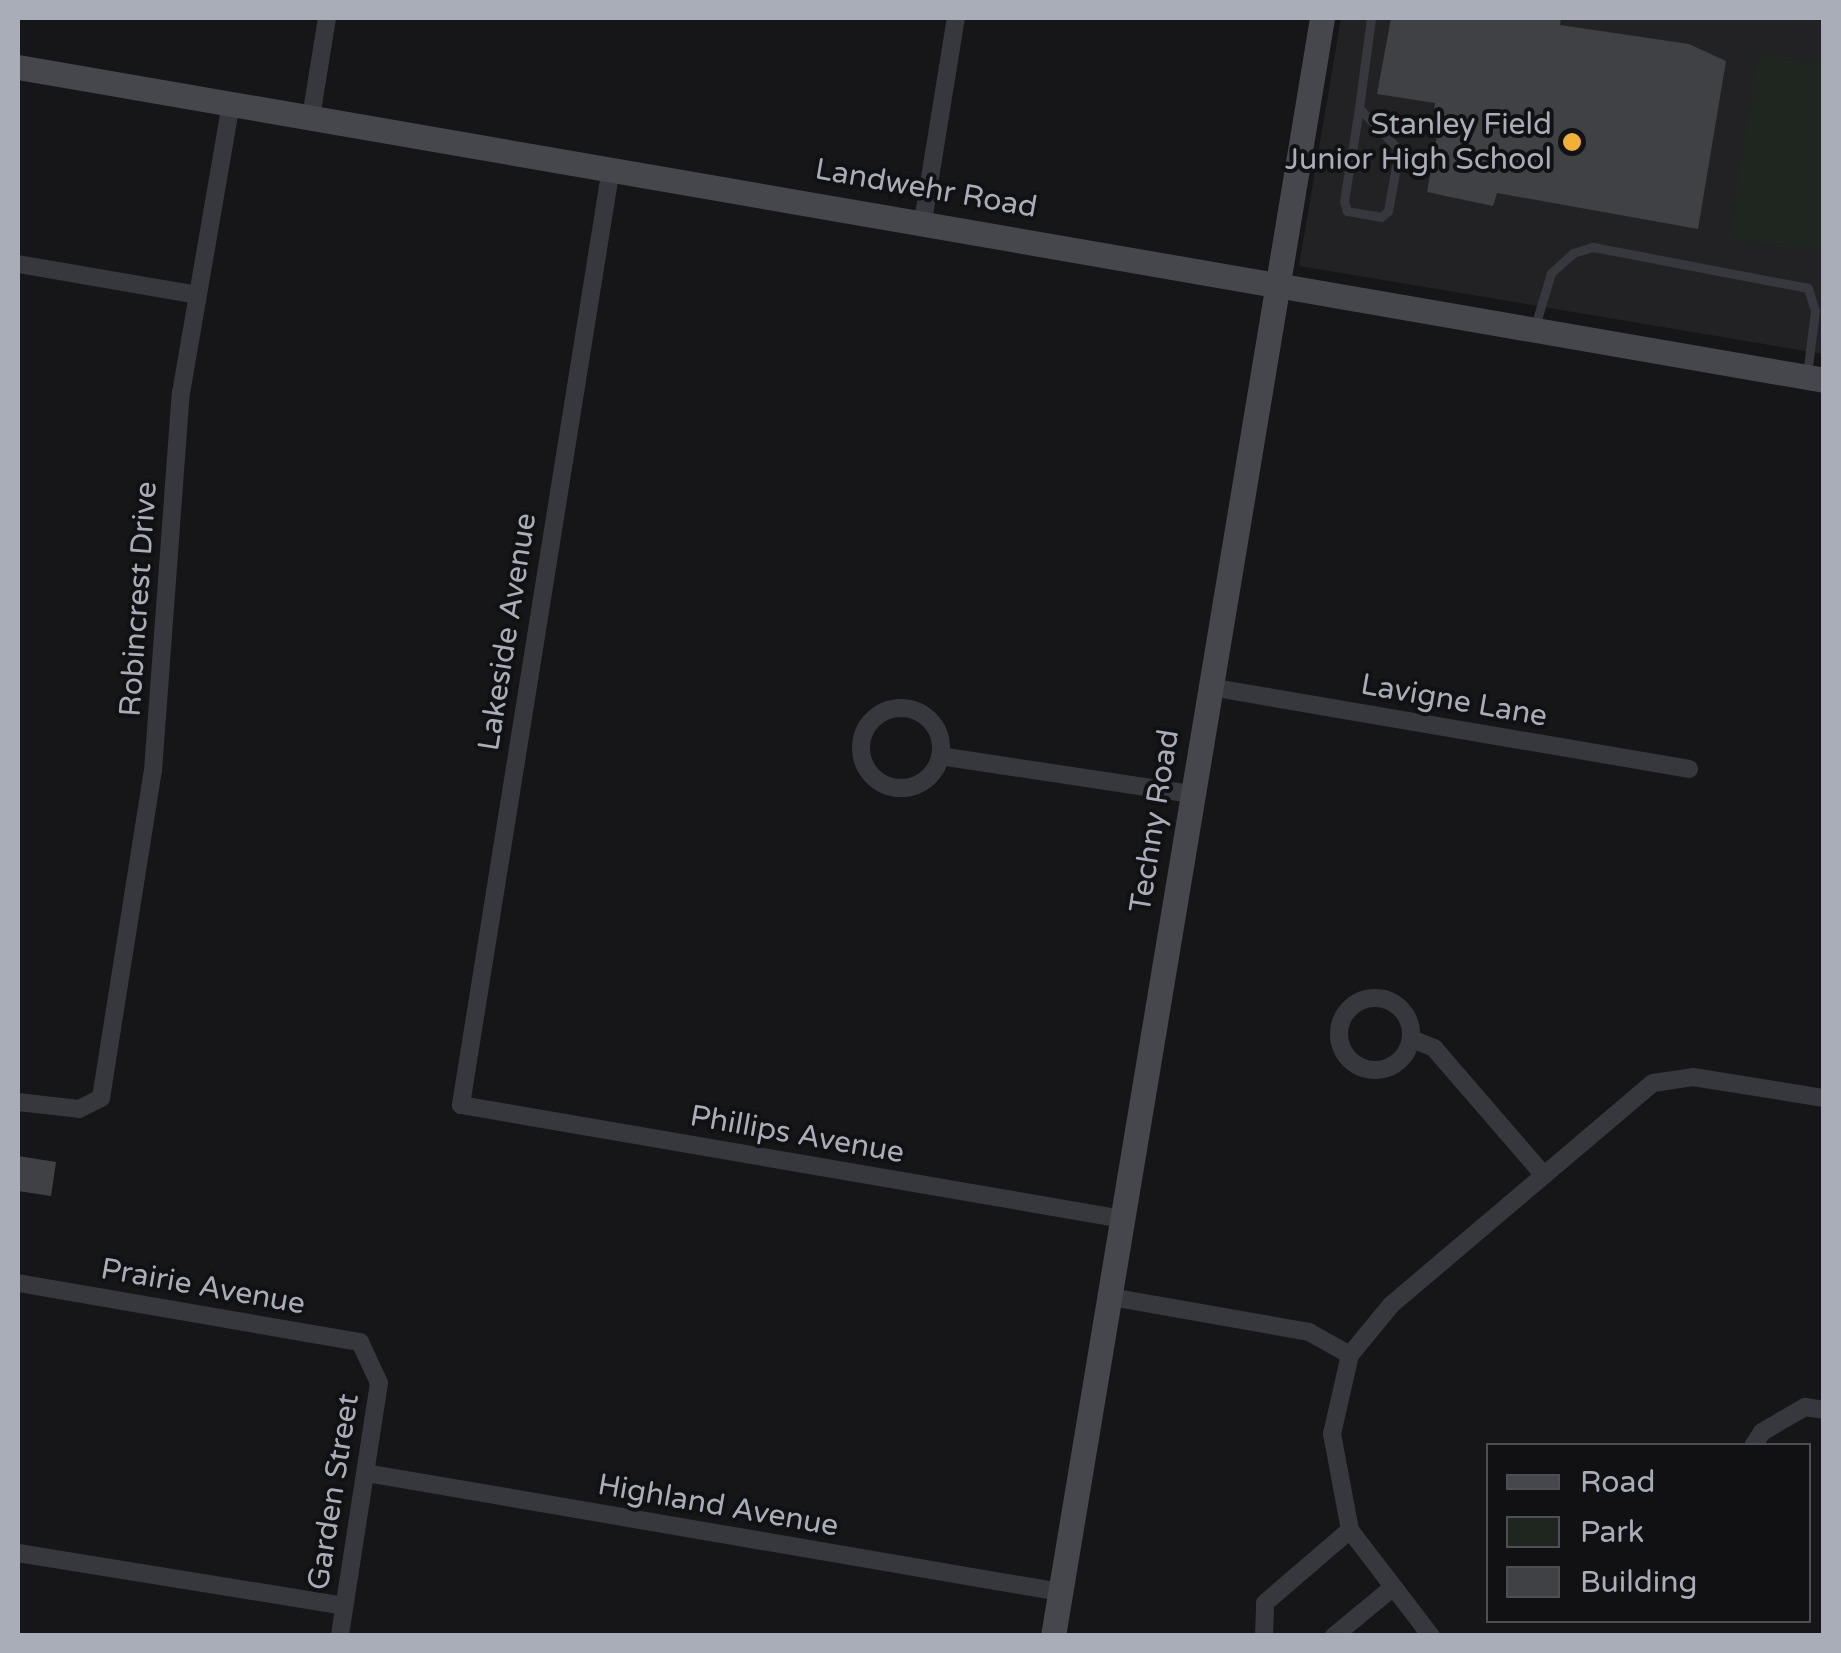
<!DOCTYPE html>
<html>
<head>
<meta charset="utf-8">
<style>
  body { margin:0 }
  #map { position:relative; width:1841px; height:1653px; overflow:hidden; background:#161618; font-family:"Varela Round",sans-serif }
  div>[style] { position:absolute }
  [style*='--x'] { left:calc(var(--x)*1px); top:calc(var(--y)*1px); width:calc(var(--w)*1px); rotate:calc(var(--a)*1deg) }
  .built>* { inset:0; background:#222225 }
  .green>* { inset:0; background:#1e261f }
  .building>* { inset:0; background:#404145 }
  .service>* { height:9px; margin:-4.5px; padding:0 4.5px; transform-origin:4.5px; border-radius:4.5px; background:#37383d }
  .minor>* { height:18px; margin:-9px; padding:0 9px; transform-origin:9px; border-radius:9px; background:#37383d }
  .minor>.ring { margin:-9px; padding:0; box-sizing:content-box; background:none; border:18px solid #37383d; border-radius:50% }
  .secondary>* { height:25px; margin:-12.5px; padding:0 12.5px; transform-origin:12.5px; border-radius:12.5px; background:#45474d }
  .dots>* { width:28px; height:28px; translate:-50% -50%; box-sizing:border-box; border:5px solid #111113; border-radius:50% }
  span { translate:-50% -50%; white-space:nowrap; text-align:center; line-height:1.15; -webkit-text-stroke:8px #111113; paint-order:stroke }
  .poi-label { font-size:30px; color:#a8adb8 }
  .right { translate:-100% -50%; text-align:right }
  .street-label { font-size:30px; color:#a8adb8 }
  .frame { position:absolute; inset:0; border:20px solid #a8adb8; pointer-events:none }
  .legend { position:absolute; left:1486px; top:1443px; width:325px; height:180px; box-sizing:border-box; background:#111113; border:2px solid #4d4f55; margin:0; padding:12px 18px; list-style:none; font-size:30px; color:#a8adb8 }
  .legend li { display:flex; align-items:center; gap:20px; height:50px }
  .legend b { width:50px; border:2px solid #4d4f55 }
</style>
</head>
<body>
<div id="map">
  <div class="built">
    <div style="clip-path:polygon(1341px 18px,1823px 18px,1823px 354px,1299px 266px)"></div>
  </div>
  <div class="green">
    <div style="clip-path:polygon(1758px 54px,1823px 64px,1823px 253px,1729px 238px)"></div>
  </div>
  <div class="building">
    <div style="clip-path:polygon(1391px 18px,1561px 18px,1560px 25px,1689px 44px,1726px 61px,1698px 229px,1497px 193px,1493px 206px,1427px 192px,1438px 130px,1432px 129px,1435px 103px,1377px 94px)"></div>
    <div style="clip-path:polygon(18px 1156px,56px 1162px,51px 1196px,18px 1191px)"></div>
  </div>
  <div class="service">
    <div style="--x:1359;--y:108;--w:58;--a:46.4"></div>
    <div style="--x:1399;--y:150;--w:62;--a:100.2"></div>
    <div style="--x:1388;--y:211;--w:9;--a:139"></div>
    <div style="--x:1381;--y:217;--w:35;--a:-170"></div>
    <div style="--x:1347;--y:211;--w:10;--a:-107"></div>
    <div style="--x:1344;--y:201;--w:94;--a:-80.8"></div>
    <div style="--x:1359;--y:108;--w:91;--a:-82.4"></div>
    <div style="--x:1535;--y:326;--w:55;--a:-73.2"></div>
    <div style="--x:1551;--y:273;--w:30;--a:-42"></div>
    <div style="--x:1573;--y:253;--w:21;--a:-17"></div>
    <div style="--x:1593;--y:247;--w:219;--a:10.8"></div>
    <div style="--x:1808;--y:288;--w:24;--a:73"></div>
    <div style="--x:1815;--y:311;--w:64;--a:97.2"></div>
  </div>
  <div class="minor">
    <div style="--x:311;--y:117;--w:100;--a:-80.8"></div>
    <div style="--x:611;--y:168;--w:949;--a:99.1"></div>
    <div style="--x:461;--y:1105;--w:672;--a:9.77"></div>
    <div style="--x:923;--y:221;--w:206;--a:-80.8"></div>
    <div style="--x:18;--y:264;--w:182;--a:9.8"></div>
    <div style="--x:1210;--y:687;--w:486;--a:9.7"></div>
    <div class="ring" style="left:861px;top:708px;width:62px;height:62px"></div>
    <div style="--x:940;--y:756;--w:255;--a:8.6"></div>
    <div class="ring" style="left:1339px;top:998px;width:54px;height:54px"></div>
    <div style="--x:1412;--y:1039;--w:24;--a:22"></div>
    <div style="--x:1434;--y:1048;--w:165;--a:49.2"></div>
    <div style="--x:18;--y:1102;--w:61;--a:6.5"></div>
    <div style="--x:79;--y:1109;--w:25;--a:-27"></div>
    <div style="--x:101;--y:1098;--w:331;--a:-81"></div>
    <div style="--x:153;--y:771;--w:379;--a:-85.8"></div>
    <div style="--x:181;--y:393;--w:293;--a:-80.2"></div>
    <div style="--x:18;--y:1283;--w:347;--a:9.8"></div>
    <div style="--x:360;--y:1342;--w:45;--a:65.1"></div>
    <div style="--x:379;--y:1383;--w:256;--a:98.8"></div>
    <div style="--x:1111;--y:1297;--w:201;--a:10"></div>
    <div style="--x:1309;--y:1332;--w:47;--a:29.3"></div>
    <div style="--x:1753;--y:1446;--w:17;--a:-57"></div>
    <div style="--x:1762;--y:1432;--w:50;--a:-30.2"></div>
    <div style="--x:1805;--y:1407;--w:19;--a:9"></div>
    <div style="--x:366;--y:1473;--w:704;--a:9.73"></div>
    <div style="--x:18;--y:1553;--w:330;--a:9.2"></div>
    <div style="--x:1264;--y:1636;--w:33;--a:-88"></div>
    <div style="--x:1265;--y:1603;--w:112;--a:-40.7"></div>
    <div style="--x:1334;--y:1636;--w:75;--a:-39.6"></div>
    <div style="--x:1431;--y:1636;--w:133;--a:-127.4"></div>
    <div style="--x:1350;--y:1530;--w:98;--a:-100.6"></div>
    <div style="--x:1332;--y:1434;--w:81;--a:-77.2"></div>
    <div style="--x:1350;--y:1355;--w:65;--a:-50.6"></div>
    <div style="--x:1391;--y:1305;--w:343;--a:-40.3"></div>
    <div style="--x:1653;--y:1083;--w:40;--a:-8.5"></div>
    <div style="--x:1693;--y:1077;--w:133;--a:9.1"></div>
  </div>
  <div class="secondary">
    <div style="--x:18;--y:67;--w:1833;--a:9.83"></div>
    <div style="--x:1053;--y:1636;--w:1640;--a:-80.56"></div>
  </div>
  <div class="dots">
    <div style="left:1572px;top:142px;background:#f2b134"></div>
  </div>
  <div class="poi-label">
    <span class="right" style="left:1552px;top:142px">Stanley Field<br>Junior High School</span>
  </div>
  <div class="street-label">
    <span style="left:926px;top:189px;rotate:10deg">Landwehr Road</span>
    <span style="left:139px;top:599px;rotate:-86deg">Robincrest Drive</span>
    <span style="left:508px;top:632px;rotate:-81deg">Lakeside Avenue</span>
    <span style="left:1454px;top:701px;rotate:10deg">Lavigne Lane</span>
    <span style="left:1155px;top:821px;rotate:-81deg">Techny Road</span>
    <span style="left:797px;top:1135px;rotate:10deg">Phillips Avenue</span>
    <span style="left:203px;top:1287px;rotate:10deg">Prairie Avenue</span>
    <span style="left:334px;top:1492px;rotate:-81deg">Garden Street</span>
    <span style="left:718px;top:1506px;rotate:10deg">Highland Avenue</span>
  </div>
  <div class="frame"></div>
  <ul class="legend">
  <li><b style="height:12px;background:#45474d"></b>Road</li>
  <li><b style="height:28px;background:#1e261f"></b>Park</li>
  <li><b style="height:28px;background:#404145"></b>Building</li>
  </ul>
</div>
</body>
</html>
